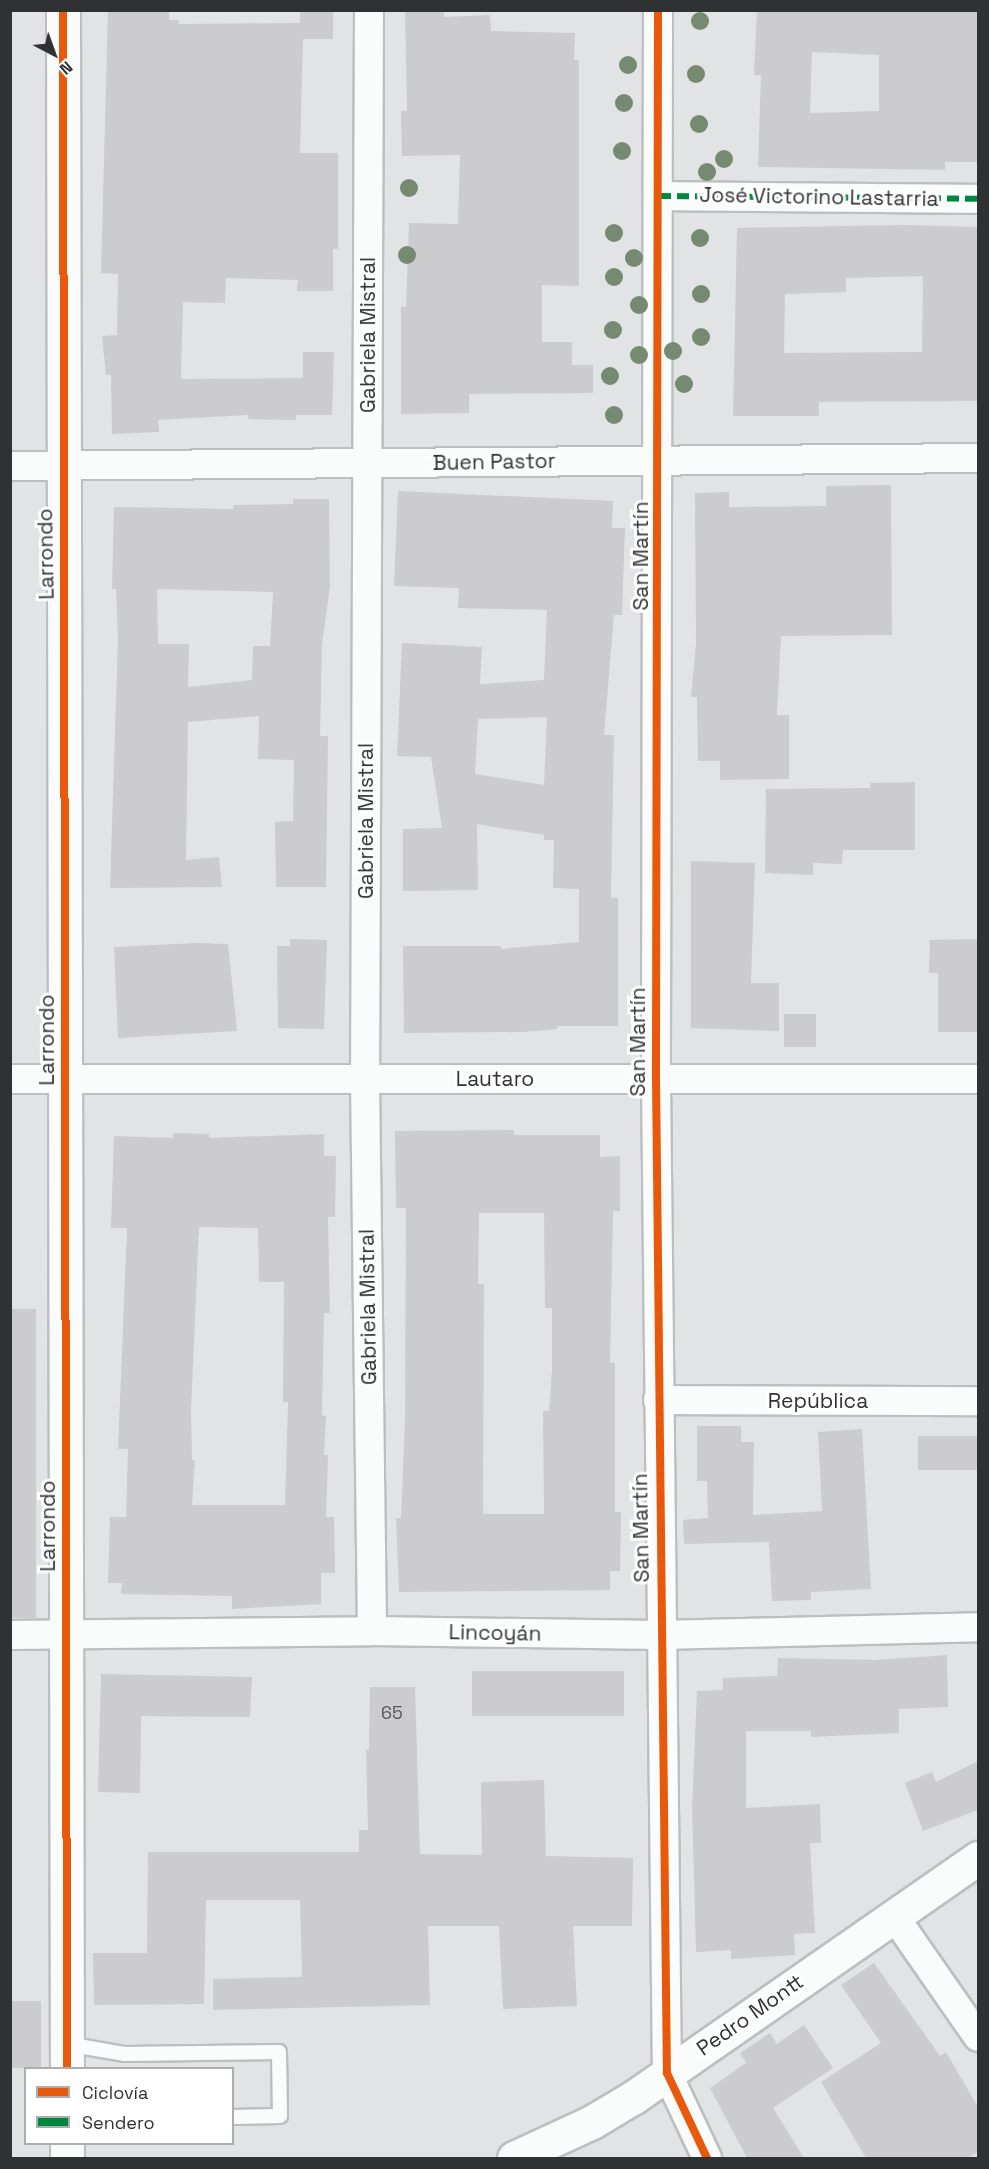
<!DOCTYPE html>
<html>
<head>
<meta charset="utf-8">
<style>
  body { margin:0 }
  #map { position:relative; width:989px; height:2169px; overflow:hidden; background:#e1e3e5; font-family:"Space Grotesk",sans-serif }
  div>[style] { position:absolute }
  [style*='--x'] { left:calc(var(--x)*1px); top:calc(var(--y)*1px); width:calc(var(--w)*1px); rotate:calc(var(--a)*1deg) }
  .building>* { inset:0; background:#ccccce; transform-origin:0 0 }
  .roads { filter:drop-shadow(2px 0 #bdbec0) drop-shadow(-2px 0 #bdbec0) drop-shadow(0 2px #bdbec0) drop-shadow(0 -2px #bdbec0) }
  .lane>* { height:14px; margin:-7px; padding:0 7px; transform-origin:7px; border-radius:7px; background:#fafbfb }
  .street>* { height:28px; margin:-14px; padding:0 14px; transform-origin:14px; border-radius:14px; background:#fafbfb }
  .secondary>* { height:33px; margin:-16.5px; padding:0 16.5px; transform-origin:16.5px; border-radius:16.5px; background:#fafbfb }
  .quiet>* { height:6px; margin-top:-3px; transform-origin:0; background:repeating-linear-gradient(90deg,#00873e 0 12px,transparent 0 18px) }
  .cycleway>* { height:8px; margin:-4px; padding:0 4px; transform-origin:4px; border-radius:4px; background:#e8590c }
  .trees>* { width:18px; height:18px; margin:-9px; border-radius:50%; background:#768a72 }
  span { translate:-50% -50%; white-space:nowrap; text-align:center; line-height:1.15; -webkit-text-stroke:6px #fff; paint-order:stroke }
  .number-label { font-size:18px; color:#58595b }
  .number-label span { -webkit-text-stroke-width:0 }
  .street-label { font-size:21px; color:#303133 }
  .frame { position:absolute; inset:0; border:12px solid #303133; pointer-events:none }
  .legend { position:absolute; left:24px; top:2067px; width:210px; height:78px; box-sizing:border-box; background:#fff; border:2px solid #acadad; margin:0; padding:8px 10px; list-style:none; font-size:18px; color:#303133 }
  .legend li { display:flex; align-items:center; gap:12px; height:30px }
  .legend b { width:30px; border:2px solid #acadad }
  .north { position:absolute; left:24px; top:24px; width:60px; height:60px; -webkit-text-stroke:4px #fff; paint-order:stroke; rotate:139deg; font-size:16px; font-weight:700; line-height:24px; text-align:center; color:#303133 }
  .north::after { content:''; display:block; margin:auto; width:21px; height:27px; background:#303133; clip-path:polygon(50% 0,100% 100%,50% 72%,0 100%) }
</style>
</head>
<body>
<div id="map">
  <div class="building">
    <div style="clip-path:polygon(108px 10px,169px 10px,169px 20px,179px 20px,179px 24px,300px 23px,300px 10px,333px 10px,333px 39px,303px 39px,300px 153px,338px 153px,338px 249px,333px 249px,333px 291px,297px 291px,298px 280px,226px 278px,225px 303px,183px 302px,181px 379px,303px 378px,303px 352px,334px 352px,332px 415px,296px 415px,296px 420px,248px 419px,248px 415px,158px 420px,159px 432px,112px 434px,111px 375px,106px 375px,102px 336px,117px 335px,118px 274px,101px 273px)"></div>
    <div style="clip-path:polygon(405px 10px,444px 10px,444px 17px,490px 15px,491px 31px,575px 33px,574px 60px,579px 60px,579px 286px,542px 285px,542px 342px,572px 342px,572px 365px,593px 365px,593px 393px,469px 394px,469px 413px,401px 414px,401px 307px,406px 307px,409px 223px,458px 224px,460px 155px,402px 156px,401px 111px,407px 111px)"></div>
    <div style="clip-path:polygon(evenodd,757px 10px,978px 10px,978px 162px,945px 162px,945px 170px,758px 167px,761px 75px,754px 75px,757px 10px,812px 52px,879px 55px,879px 111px,810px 113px,812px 52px)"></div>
    <div style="clip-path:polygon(evenodd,904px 225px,978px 227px,978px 401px,819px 402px,819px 416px,733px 416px,737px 228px,904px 225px,923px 276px,922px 352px,784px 353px,785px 294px,846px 292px,846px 278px,923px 276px)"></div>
    <div style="clip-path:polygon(891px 485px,892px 635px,781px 636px,777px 715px,789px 715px,789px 779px,720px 780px,720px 761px,698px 761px,697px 697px,691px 697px,696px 644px,695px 493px,729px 492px,729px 507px,826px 506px,826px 486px)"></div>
    <div style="clip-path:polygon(evenodd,398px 491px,613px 501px,612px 528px,625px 528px,622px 615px,614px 615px,604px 735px,614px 735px,611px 898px,618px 898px,618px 1026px,557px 1026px,557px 1029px,525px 1032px,404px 1033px,403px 946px,501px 946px,501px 949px,579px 942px,579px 889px,553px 888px,554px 840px,544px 840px,544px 835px,477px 824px,478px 890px,403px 891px,403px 829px,442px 828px,431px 757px,397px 756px,402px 643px,482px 647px,480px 684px,544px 680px,547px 610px,458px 608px,459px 588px,394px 586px,398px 491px,547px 717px,544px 785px,475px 774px,478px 719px,547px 717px)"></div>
    <div style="clip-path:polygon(evenodd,293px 499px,329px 499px,330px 586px,322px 645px,320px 736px,328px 736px,326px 887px,276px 887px,275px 822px,293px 821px,294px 760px,258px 759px,259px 716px,188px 722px,186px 860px,219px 857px,222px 887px,110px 888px,118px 638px,116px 589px,112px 589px,114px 507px,233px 509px,233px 505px,293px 504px,293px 499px,157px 589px,273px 592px,270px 646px,253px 646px,252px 680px,188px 687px,189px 644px,158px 644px,157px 589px)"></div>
    <div style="clip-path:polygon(915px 782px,915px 850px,843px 850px,842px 864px,813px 863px,813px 875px,765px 873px,766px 789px,870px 788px,870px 783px)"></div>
    <div style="clip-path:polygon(691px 861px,755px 863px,751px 983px,779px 983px,779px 1031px,691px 1028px)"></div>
    <div style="clip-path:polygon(290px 939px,327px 940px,324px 1029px,278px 1028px,277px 946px,290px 946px)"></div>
    <div style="clip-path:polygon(978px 939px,978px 1032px,938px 1032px,938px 973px,929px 973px,930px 940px)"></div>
    <div style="clip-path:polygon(196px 943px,228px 944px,237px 1031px,118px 1038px,114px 947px)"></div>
    <div style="left:784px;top:1014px;width:32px;height:33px"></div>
    <div style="clip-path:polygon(evenodd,514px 1130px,514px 1135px,600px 1135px,600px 1157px,620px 1156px,620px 1211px,613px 1211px,610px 1362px,615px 1363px,615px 1512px,621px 1512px,620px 1571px,610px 1571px,610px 1590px,399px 1592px,396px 1518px,401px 1518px,405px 1420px,406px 1208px,396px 1208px,395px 1131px,514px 1130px,479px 1213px,544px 1213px,545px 1308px,552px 1308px,552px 1370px,549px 1411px,543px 1411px,544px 1514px,483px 1514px,484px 1284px,478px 1284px,479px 1213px)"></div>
    <div style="clip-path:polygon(evenodd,173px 1133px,209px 1134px,209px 1138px,324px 1134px,324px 1156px,336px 1156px,335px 1217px,328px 1217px,330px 1313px,324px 1313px,322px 1415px,326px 1416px,324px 1455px,328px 1455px,326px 1517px,334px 1517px,335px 1573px,321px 1573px,321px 1604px,232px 1609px,232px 1596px,121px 1594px,122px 1583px,108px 1583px,110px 1517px,126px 1517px,128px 1449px,118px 1449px,127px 1228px,111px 1228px,114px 1136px,173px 1138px,173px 1133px,199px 1227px,258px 1228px,259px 1282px,284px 1282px,283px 1402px,288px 1402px,285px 1505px,192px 1505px,195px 1460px,192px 1460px,191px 1411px,199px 1227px)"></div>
    <div style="left:10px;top:1309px;width:26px;height:309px"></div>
    <div style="clip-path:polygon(697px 1426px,741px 1426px,741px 1442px,754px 1442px,753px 1515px,822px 1511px,818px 1432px,862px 1429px,871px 1589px,811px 1592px,811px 1600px,772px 1601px,769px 1542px,684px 1544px,683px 1520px,708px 1518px,707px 1481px,697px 1481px)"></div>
    <div style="left:918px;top:1436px;width:60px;height:34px"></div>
    <div style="clip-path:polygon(947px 1655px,948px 1707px,899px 1709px,899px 1733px,811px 1737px,811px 1731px,746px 1731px,746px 1808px,820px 1804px,821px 1843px,810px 1843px,815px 1933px,794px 1934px,795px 1955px,731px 1959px,731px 1950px,696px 1952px,692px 1807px,697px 1691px,723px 1690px,723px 1678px,777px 1676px,778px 1658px,875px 1660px)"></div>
    <div style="left:624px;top:1671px;width:45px;height:152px;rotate:90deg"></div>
    <div style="clip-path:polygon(101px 1674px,252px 1677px,250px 1717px,141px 1716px,140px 1793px,98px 1792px)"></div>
    <div style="clip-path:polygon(370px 1687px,415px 1687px,420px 1854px,482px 1855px,481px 1782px,544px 1780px,546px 1856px,633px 1858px,632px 1926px,573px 1926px,577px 2006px,503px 2009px,499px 1926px,428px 1926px,430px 2005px,213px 2010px,213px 1979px,302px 1977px,300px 1900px,206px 1900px,204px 2004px,94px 2005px,93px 1953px,147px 1953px,148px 1852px,359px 1852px,359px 1830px,368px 1830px,366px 1750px,369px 1750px)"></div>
    <div style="clip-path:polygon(978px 1761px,978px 1810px,923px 1831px,905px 1783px,932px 1772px,936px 1782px)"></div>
    <div style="clip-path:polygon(874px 1963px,940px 2056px,946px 2052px,978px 2107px,978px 2152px,967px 2158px,866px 2158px,821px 2082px,881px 2043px,841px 1985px)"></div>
    <div style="left:10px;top:2001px;width:31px;height:67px"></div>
    <div style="clip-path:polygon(804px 2025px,833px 2068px,773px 2108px,804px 2158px,747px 2158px,710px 2088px,746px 2063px,740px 2053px,770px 2033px,777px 2044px)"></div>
  </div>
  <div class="roads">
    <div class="lane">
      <div style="--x:67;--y:2044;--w:59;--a:9.8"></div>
      <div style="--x:125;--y:2054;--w:154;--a:-0.7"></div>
      <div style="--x:279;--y:2052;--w:64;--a:89.1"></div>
      <div style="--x:280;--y:2116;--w:48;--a:178.8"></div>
    </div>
    <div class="street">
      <div style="--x:369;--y:10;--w:1069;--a:90.21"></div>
      <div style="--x:365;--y:1079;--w:552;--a:89.27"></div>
      <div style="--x:658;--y:10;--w:1069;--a:90.11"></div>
      <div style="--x:656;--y:1079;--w:994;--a:89.37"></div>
      <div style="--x:667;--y:2073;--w:94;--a:64.8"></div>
      <div style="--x:659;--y:196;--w:319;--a:0.5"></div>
      <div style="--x:10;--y:466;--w:968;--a:-0.47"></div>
      <div style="--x:10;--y:1079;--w:968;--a:0"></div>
      <div style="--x:658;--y:1400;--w:320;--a:0.2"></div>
      <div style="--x:10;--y:1635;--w:362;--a:-0.6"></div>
      <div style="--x:372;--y:1631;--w:288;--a:0.8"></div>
      <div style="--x:660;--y:1635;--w:318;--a:-1.4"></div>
      <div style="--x:894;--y:1916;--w:147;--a:55.2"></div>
    </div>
    <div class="secondary">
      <div style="--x:63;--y:10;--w:2058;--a:89.89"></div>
      <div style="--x:67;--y:2158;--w:14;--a:-90"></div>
      <div style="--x:514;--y:2158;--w:86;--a:-24.8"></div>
      <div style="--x:592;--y:2122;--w:49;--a:-30.8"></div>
      <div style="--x:634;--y:2097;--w:419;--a:-34.8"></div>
    </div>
  </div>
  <div class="quiet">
    <div style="--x:659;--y:196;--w:319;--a:0.5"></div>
  </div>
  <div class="cycleway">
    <div style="--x:63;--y:10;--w:2058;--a:89.89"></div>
    <div style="--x:658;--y:10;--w:1069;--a:90.11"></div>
    <div style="--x:656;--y:1079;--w:994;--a:89.37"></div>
    <div style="--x:667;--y:2073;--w:94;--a:64.8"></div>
  </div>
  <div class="trees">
    <div style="left:700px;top:21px"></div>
    <div style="left:628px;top:65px"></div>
    <div style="left:696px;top:74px"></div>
    <div style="left:624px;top:103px"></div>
    <div style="left:699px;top:124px"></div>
    <div style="left:622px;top:151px"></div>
    <div style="left:724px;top:159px"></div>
    <div style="left:707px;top:172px"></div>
    <div style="left:409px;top:188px"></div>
    <div style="left:614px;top:233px"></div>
    <div style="left:700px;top:238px"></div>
    <div style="left:407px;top:255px"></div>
    <div style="left:634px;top:258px"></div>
    <div style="left:614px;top:277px"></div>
    <div style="left:701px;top:294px"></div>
    <div style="left:639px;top:305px"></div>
    <div style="left:613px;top:330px"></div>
    <div style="left:701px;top:337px"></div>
    <div style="left:673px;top:351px"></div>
    <div style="left:639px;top:355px"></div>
    <div style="left:610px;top:376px"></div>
    <div style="left:684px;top:384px"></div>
    <div style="left:614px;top:415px"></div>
  </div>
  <div class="number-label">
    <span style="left:392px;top:1713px">65</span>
  </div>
  <div class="street-label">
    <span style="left:819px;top:197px;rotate:1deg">José Victorino Lastarria</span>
    <span style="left:368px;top:335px;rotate:-90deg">Gabriela Mistral</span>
    <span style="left:494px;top:462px;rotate:-1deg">Buen Pastor</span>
    <span style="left:46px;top:554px;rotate:-91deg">Larrondo</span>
    <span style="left:641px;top:556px;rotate:-90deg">San Martín</span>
    <span style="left:366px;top:821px;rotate:-90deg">Gabriela Mistral</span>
    <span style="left:47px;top:1040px;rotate:-90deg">Larrondo</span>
    <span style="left:638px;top:1042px;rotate:-90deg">San Martín</span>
    <span style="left:495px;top:1079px">Lautaro</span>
    <span style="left:368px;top:1307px;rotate:-91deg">Gabriela Mistral</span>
    <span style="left:818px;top:1401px">República</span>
    <span style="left:48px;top:1526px;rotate:-90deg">Larrondo</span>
    <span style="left:641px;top:1528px;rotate:-91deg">San Martín</span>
    <span style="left:495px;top:1633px;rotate:1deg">Lincoyán</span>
    <span style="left:750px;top:2015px;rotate:-35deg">Pedro Montt</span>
  </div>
  <div class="frame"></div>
  <ul class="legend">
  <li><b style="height:8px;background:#e8590c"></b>Ciclovía</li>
  <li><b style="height:8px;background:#00873e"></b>Sendero</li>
  </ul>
  <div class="north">N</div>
</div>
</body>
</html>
